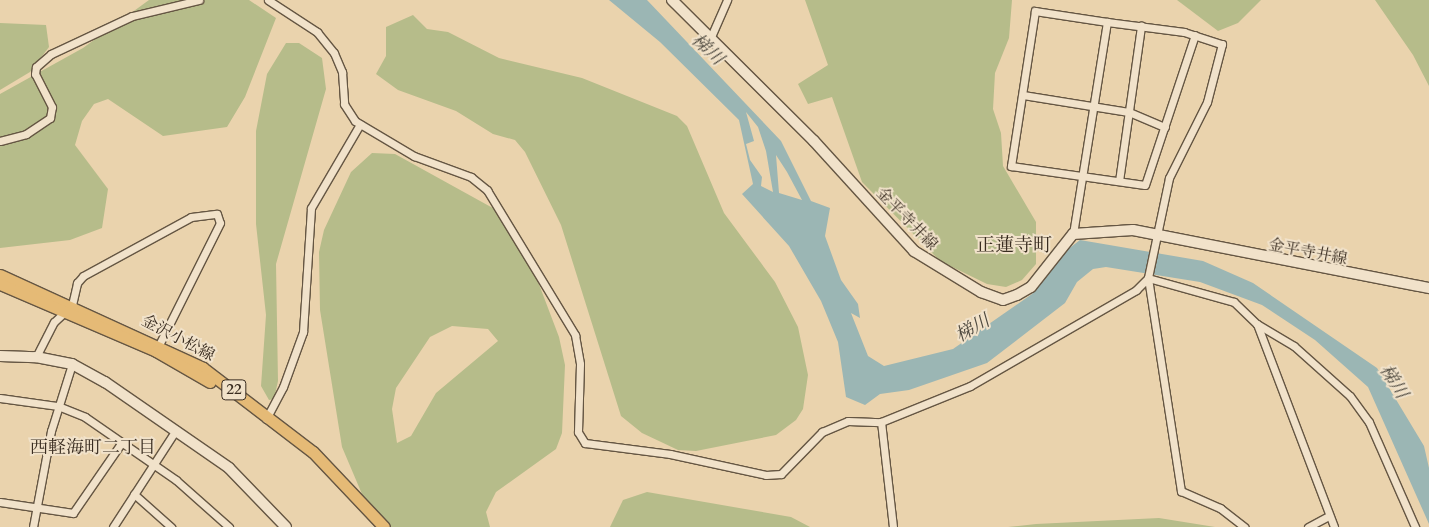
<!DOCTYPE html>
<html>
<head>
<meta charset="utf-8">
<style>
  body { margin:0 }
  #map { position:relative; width:1429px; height:527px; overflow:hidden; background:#ead3ad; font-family:Cardo,"Noto Serif JP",serif }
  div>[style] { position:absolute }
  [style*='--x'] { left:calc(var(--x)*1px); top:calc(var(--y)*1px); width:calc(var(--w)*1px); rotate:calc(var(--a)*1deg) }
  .green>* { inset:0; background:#b6bc8a }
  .water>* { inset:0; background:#9bb6b4 }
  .roads { filter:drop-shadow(1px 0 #655643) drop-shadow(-1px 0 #655643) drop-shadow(0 1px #655643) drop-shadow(0 -1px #655643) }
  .street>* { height:7px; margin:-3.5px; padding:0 3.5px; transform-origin:3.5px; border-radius:3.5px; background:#f1e2ca }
  .secondary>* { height:10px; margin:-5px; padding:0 5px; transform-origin:5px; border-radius:5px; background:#f1e2ca }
  .primary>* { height:11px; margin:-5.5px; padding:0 5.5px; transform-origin:5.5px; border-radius:5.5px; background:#e5ba76 }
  span { translate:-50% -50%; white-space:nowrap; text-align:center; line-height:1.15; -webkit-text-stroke:4px #f1e2ca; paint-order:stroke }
  .shield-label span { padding:1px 4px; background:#f1e2ca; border:1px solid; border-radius:4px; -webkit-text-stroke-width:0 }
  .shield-label { font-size:15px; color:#392c20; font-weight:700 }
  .street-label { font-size:16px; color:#392c20 }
  .water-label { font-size:18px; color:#4d483e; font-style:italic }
  .neighbourhood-label { font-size:18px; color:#392c20 }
  .quarter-label { font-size:19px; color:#392c20 }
</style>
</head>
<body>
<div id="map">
  <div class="green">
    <div style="clip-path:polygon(149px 0,249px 0,276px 18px,245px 97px,227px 127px,163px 136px,108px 99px,94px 104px,82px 121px,75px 145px,108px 189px,102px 228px,70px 240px,0 248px,0 94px,83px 48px)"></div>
    <div style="clip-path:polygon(805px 0,1012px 0,1009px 38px,995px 73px,993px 109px,1001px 133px,1003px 166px,1036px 222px,1036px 264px,1022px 280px,1006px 287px,987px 284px,940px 261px,862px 182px,832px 97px,808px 104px,798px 84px,828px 65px)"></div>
    <div style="clip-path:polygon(1177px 0,1261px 0,1238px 23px,1218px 31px)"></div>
    <div style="clip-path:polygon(1375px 0,1429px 0,1429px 86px,1413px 55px)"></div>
    <div style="clip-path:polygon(413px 15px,427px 29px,448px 32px,499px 58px,582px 78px,677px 116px,687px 126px,724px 213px,775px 282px,798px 327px,808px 375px,803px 409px,796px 420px,776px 435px,696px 451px,678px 450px,642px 433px,621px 416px,561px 225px,525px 152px,515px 140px,493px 134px,456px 111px,398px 90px,376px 74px,386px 56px,386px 27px)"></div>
    <div style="clip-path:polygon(0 23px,46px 25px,49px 47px,30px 72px,0 90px)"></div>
    <div style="clip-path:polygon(286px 43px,299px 43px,322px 58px,326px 89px,276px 264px,278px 381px,274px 399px,269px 400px,261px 386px,266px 315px,256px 224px,256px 131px,267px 74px)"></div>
    <div style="clip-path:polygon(evenodd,372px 153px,395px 154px,500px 212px,526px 250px,559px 337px,565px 365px,562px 433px,556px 449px,496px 492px,486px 512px,490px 527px,376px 527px,342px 447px,320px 310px,319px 252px,324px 230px,351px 172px,372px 153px,452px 326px,488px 329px,498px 341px,436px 393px,411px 436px,397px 443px,392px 409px,396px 388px,430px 337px,452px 326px)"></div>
    <div style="clip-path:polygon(647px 492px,791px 517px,810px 527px,610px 527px,623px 500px)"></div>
    <div style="clip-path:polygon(1159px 518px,1215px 527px,1008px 527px,1036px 524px)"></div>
  </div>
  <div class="water">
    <div style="clip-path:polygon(evenodd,609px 0,647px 0,781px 141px,811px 201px,830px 208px,825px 236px,841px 280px,858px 304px,860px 318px,851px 313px,868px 356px,884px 366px,953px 349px,1032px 294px,1067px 250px,1080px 240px,1203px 261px,1253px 283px,1377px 368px,1424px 446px,1429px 468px,1429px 524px,1368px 387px,1315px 340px,1262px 305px,1200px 282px,1106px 267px,1093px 269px,1077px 282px,1065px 303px,987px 363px,909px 390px,880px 394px,865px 405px,846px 397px,838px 342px,821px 301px,789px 246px,742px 194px,753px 184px,739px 120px,660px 42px,609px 0,746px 112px,758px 127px,766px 151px,773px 192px,761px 186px,762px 177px,750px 160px,746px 144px,754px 141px,746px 112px,609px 0,776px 155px,787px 172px,802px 200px,779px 193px,776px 155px)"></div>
  </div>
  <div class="roads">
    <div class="street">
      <div style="--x:268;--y:0;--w:59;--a:33.1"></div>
      <div style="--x:317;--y:32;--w:27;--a:51"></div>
      <div style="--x:334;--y:53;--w:21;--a:67"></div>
      <div style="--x:342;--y:72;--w:32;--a:86"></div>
      <div style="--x:344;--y:104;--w:20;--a:57"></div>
      <div style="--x:355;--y:121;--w:69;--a:30.7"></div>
      <div style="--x:414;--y:156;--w:61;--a:20.2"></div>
      <div style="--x:471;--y:177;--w:21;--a:39"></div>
      <div style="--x:487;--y:190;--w:170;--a:58.7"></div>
      <div style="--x:575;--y:335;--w:29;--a:80"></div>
      <div style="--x:580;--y:364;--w:68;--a:91.7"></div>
      <div style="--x:578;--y:432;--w:13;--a:58"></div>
      <div style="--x:585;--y:443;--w:86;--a:7.4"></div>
      <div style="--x:670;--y:454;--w:98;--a:12.3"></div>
      <div style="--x:766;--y:475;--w:15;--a:-4"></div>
      <div style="--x:781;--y:474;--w:59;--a:-45.7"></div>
      <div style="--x:822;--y:432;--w:28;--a:-23"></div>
      <div style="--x:848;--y:421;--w:33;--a:2"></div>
      <div style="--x:1107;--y:22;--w:73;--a:-171.3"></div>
      <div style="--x:1035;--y:11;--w:157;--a:98.8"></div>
      <div style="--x:1011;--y:166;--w:135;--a:8.1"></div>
      <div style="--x:1145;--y:185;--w:158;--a:-71.6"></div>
      <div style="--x:710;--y:39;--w:43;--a:-66.4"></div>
      <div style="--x:1023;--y:95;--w:107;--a:9.1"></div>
      <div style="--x:1129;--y:112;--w:39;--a:23"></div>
      <div style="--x:0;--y:141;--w:27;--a:-15"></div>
      <div style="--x:26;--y:134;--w:29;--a:-34"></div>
      <div style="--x:50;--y:118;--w:11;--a:-80"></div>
      <div style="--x:52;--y:107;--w:37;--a:-117"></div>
      <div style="--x:35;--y:74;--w:7;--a:-82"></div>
      <div style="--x:36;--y:67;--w:20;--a:-41"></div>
      <div style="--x:51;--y:54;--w:89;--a:-25.1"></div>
      <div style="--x:132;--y:16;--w:69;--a:-13.4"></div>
      <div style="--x:1119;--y:181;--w:157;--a:-81.9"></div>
      <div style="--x:1073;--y:234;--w:215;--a:-80.9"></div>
      <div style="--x:1107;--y:22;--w:78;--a:7.4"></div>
      <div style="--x:1184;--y:32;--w:40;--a:18"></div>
      <div style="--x:1222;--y:44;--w:60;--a:104.5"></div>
      <div style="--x:1207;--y:102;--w:85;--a:116.6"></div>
      <div style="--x:1169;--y:178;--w:102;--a:101.9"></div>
      <div style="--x:1148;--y:278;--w:216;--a:81.2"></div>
      <div style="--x:1181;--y:491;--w:43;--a:23.6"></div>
      <div style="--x:1220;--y:508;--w:31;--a:38"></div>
      <div style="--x:1257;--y:324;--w:43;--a:30.7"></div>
      <div style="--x:1294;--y:346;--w:75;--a:41.8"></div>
      <div style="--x:1350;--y:396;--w:32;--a:54"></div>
      <div style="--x:1369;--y:422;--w:115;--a:66.3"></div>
      <div style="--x:36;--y:357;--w:39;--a:-63"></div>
      <div style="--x:54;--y:322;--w:25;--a:-43"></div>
      <div style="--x:72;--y:305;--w:23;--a:-77"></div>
      <div style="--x:77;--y:283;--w:9;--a:-49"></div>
      <div style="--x:83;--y:276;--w:123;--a:-28.6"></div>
      <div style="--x:191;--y:217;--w:26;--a:-7"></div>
      <div style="--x:217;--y:214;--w:9;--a:72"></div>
      <div style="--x:220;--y:223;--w:141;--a:116.6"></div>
      <div style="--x:0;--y:398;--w:59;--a:7.9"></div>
      <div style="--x:58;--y:406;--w:29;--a:22"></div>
      <div style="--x:85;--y:417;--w:111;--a:34.7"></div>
      <div style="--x:176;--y:480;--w:71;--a:41.6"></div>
      <div style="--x:266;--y:419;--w:36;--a:-62"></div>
      <div style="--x:283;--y:387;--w:59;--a:-70"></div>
      <div style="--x:303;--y:332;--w:124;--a:-86.3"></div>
      <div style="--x:311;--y:208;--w:97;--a:-59.7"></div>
      <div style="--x:134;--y:494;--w:50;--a:41.7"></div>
      <div style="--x:0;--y:502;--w:74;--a:8.6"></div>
      <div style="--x:73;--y:513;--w:86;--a:-55.4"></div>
      <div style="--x:33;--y:527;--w:98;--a:-79.4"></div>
      <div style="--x:51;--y:431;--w:70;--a:-72.6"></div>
      <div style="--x:113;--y:527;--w:116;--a:-57"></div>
      <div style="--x:893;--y:527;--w:106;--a:-96.5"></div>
      <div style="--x:881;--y:422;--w:96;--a:-22"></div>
      <div style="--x:970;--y:386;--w:192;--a:-30"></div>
      <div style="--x:1136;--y:290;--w:17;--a:-45"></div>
      <div style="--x:1148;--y:278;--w:89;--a:15.6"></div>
      <div style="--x:1234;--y:302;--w:32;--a:44"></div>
      <div style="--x:1257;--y:324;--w:217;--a:69.2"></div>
      <div style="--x:1308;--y:527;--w:21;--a:-28"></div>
    </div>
    <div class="secondary">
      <div style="--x:672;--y:0;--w:200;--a:44.8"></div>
      <div style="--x:814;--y:141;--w:149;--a:47.7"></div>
      <div style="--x:914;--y:251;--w:79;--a:31.5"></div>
      <div style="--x:981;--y:292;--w:23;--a:20"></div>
      <div style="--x:1003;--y:300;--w:15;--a:-20"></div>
      <div style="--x:1017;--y:295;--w:16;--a:-30"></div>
      <div style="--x:1031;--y:287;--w:68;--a:-51.6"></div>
      <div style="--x:1073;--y:234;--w:60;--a:-3.8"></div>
      <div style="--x:1133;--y:230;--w:302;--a:11.1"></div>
      <div style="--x:0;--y:356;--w:36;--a:2"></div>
      <div style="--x:36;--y:357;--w:37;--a:11"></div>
      <div style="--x:72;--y:364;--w:38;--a:29"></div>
      <div style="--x:105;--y:382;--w:151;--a:34.7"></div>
      <div style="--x:229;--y:468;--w:82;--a:46"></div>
    </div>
    <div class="primary">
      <div style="--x:0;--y:275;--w:223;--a:24.6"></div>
      <div style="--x:203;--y:368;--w:138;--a:37.4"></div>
      <div style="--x:313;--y:452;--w:103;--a:46.6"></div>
      <div style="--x:0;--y:284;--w:170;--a:23.2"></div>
      <div style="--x:156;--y:351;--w:62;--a:29.9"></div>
    </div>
  </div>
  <div class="shield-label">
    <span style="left:234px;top:390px">22</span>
  </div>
  <div class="street-label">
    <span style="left:907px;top:219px;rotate:46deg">金平寺井線</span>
    <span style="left:1308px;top:252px;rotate:11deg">金平寺井線</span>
    <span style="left:178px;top:338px;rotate:28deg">金沢小松線</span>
  </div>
  <div class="water-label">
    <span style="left:707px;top:50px;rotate:43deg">梯川</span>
    <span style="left:973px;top:329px;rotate:-30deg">梯川</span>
    <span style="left:1393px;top:382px;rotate:58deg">梯川</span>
  </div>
  <div class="neighbourhood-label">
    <span style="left:93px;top:448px">西軽海町二丁目</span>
  </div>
  <div class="quarter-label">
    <span style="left:1014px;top:246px">正蓮寺町</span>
  </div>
</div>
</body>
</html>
